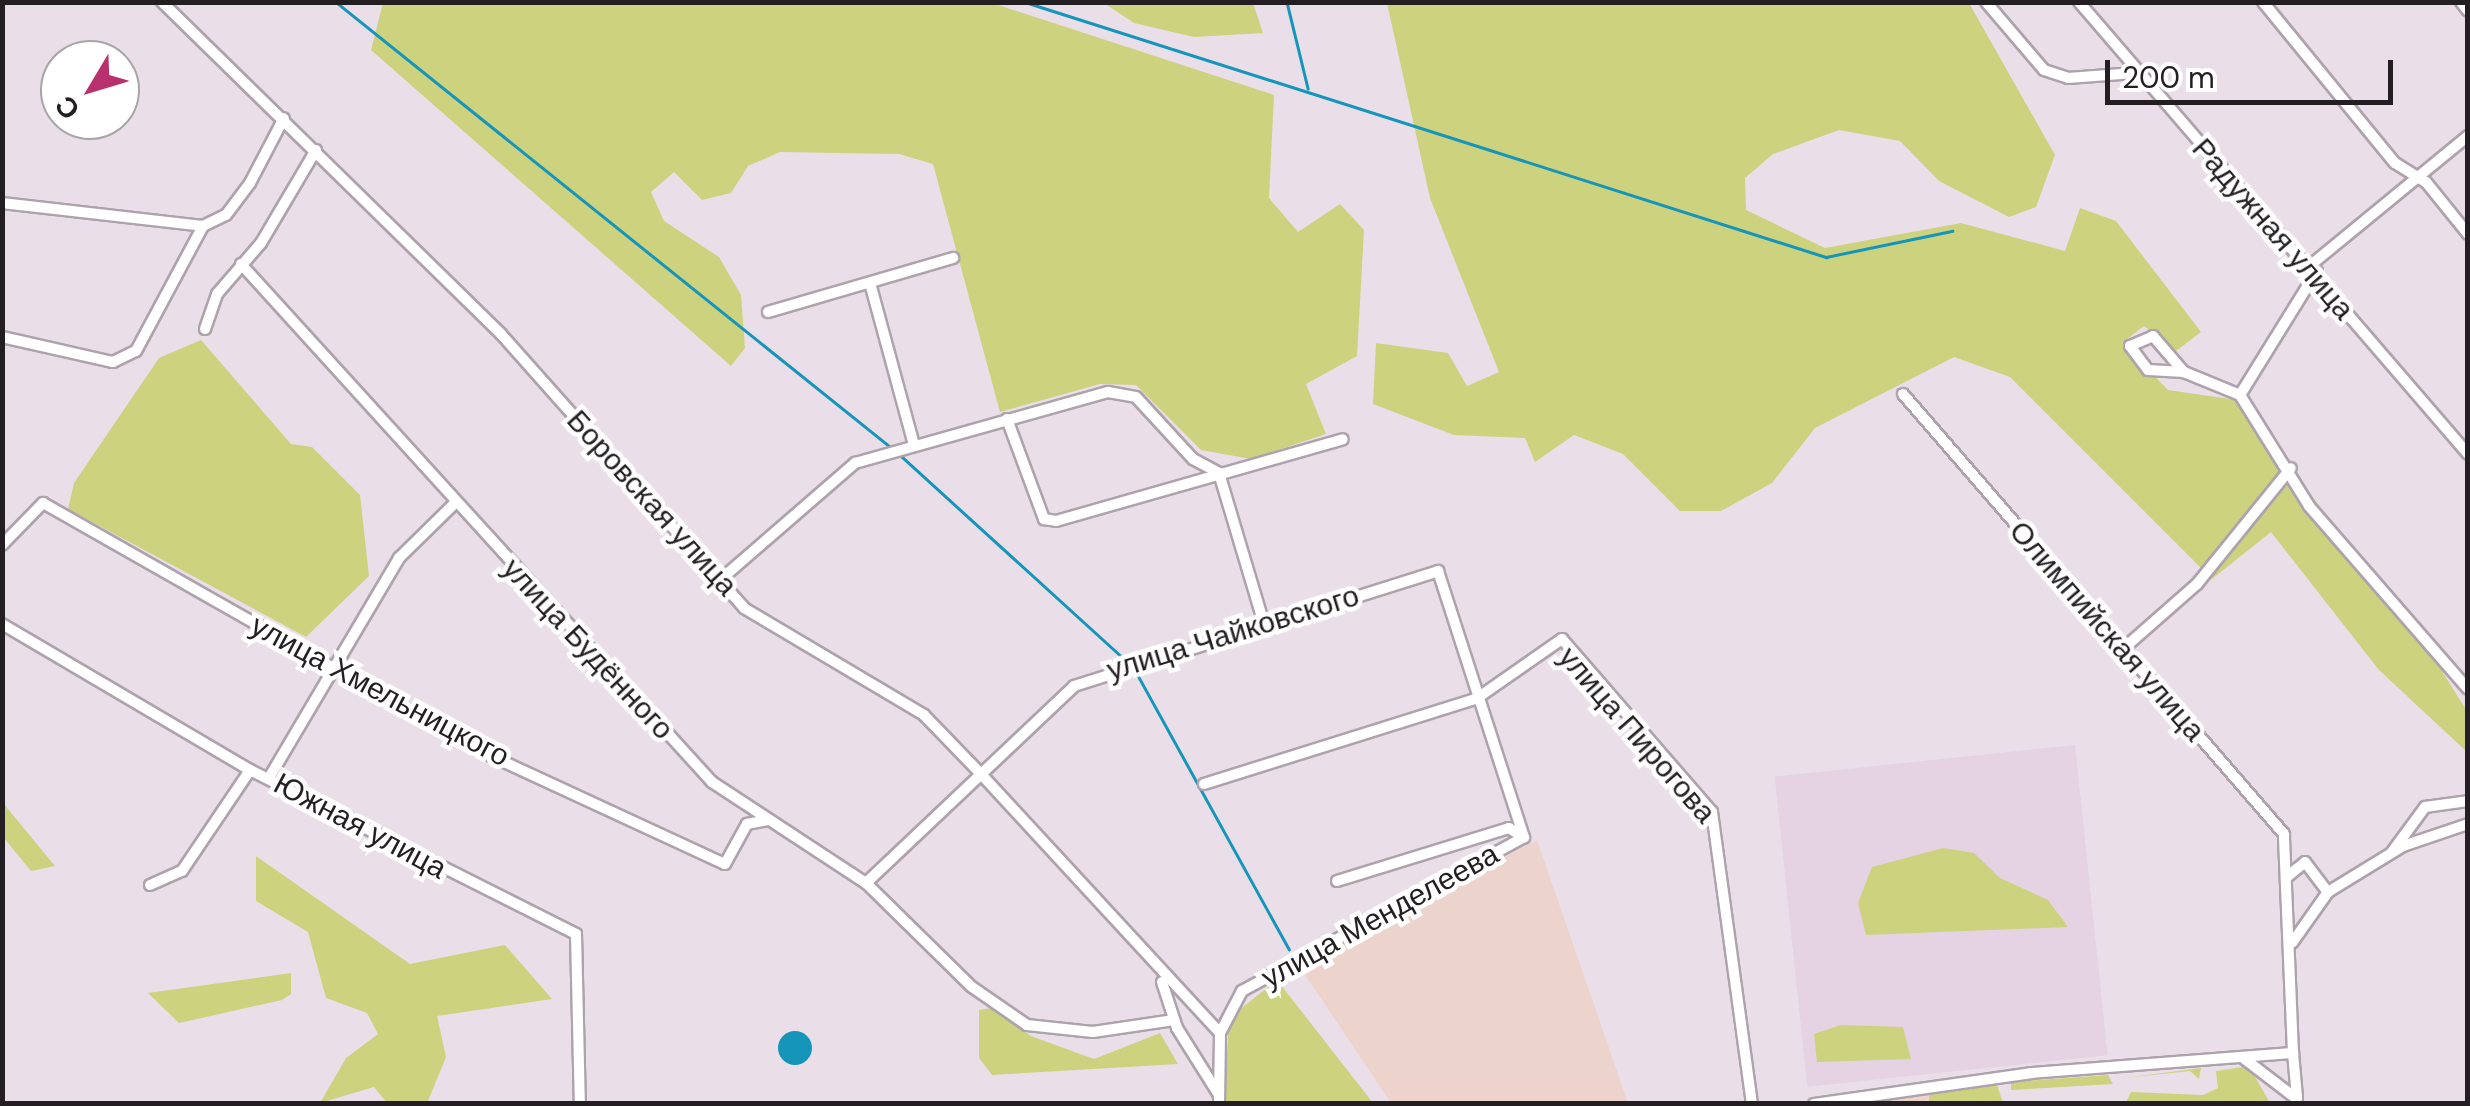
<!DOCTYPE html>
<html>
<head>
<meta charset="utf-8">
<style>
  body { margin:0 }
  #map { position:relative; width:2470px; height:1106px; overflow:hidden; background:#eadfe9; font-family:"DM Sans",sans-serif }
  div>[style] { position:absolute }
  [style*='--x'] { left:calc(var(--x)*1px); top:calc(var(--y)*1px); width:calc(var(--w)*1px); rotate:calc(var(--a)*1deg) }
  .industrial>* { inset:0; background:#ecd3cc }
  .medical>* { inset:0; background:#e5d2e3; transform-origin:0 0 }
  .green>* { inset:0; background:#cdd27f }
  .water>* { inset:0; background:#1695ba }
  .round { border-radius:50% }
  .stream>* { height:2.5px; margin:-1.25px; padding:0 1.25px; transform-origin:1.25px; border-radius:1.25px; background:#1695ba }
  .roads { filter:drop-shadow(2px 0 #aea3ad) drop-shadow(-2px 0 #aea3ad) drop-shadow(0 2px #aea3ad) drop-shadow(0 -2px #aea3ad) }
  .minor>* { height:10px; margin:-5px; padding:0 5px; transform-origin:5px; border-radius:5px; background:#fff }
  span { translate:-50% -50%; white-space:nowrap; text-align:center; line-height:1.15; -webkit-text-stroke:9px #fff; paint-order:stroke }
  .street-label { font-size:30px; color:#221e21 }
  .frame { position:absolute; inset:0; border:5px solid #221e21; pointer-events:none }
  .north { position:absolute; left:40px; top:40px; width:100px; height:100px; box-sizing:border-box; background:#fff; border:2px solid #a7a5a6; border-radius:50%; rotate:232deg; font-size:28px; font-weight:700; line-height:40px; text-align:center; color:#221e21 }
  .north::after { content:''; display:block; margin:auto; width:35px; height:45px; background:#b9306e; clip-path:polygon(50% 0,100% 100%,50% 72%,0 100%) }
  .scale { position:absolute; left:2105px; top:60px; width:288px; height:45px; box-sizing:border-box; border:5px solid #221e21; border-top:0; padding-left:12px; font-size:30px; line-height:35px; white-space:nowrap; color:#221e21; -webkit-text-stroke:8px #fff; paint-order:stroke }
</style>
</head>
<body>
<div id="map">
  <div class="industrial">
    <div style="clip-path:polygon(1537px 840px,1628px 1103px,1391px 1103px,1299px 966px)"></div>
    <div style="clip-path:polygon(1929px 1091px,1929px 1103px,1831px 1104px)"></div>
  </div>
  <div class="medical">
    <div style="left:2075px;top:745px;width:312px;height:302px;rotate:84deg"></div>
  </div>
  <div class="green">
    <div style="clip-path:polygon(383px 3px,992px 3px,1274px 95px,1269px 198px,1298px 232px,1340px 204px,1364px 230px,1357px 356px,1306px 384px,1326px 434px,1251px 459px,1201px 450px,1136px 385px,1100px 384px,1000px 412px,933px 164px,899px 154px,780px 152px,748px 166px,731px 193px,702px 200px,674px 172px,651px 192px,664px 221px,719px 257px,741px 295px,745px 348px,731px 366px,371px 50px)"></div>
    <div style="clip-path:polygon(1104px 3px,1253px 3px,1263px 33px,1194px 37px,1134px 23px)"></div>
    <div style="clip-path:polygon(1387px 3px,1969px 3px,2055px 155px,2036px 207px,2009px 217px,1939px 181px,1900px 141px,1839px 130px,1773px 154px,1745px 178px,1746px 210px,1825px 248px,1961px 223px,2065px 251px,2080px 208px,2116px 221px,2201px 332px,2176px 351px,2144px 326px,2122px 343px,2168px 390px,2237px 400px,2418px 633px,2467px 711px,2467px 752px,2379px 670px,2271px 532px,2212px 579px,2010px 377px,1954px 357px,1815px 428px,1772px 483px,1721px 511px,1680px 511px,1623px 454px,1574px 435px,1535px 462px,1525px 438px,1454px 435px,1373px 404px,1376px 343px,1448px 353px,1467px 386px,1499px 372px,1430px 198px)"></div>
    <div style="clip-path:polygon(201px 340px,291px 444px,312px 447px,360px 495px,369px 576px,306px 637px,68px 509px,74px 483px,159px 358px)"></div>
    <div style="clip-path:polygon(3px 803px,55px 866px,31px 871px,3px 837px)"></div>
    <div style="clip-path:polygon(1943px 848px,1974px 853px,2000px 878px,2048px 900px,2068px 927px,1866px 935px,1858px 903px,1872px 867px)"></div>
    <div style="clip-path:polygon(256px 856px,410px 964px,505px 945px,552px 999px,437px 1016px,446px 1057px,428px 1101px,387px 1103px,374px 1087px,320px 1103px,346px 1058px,378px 1034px,367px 1013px,326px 998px,308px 932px,256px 901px)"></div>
    <div style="clip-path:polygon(291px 973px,291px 994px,282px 1000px,179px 1023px,148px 993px)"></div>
    <div style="clip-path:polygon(1277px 980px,1373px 1103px,1224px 1104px,1229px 1018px)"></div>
    <div style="clip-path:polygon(991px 1008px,1031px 1036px,1094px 1059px,1160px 1033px,1178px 1064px,992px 1075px,979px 1058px,979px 1010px)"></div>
    <div style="clip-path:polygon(1841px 1025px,1903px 1027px,1911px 1059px,1817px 1062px,1814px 1034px)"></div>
    <div style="clip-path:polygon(2249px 1066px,2270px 1103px,2125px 1104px,2131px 1092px,2203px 1095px,2218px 1088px,2216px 1071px)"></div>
    <div style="clip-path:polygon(2201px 1068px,2199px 1079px,2190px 1071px,2124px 1078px)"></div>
    <div style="clip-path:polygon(2108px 1075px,2113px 1084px,2011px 1090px,2011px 1082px)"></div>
    <div style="clip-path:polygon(1997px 1085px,2003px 1103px,1929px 1103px,1929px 1091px)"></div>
  </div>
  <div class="water">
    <div class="round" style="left:778px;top:1031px;width:34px;height:34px"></div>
  </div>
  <div class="stream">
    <div style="--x:336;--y:2;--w:714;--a:38.75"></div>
    <div style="--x:1025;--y:2;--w:841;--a:17.66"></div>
    <div style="--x:1826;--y:257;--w:129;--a:-11.7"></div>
    <div style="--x:1287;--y:2;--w:89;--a:76.3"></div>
    <div style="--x:899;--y:454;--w:312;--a:42.3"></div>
    <div style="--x:1135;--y:670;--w:319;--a:61.1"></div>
  </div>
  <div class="roads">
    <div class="minor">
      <div style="--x:162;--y:2;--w:474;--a:44.4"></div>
      <div style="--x:501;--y:334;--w:366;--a:48.4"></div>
      <div style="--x:744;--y:608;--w:209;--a:30.7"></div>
      <div style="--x:924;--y:715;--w:82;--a:46"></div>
      <div style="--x:981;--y:774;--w:352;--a:47.3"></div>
      <div style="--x:1220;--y:1033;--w:71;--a:90.8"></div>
      <div style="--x:1986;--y:2;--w:89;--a:49.5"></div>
      <div style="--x:2044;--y:70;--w:25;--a:18"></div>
      <div style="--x:2068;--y:78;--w:67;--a:-4.3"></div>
      <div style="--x:2079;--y:2;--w:596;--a:49.28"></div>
      <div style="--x:2263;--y:2;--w:208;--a:50.7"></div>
      <div style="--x:2395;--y:163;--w:36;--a:32"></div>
      <div style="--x:2426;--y:182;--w:67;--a:51.1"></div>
      <div style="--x:2461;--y:2;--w:11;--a:52"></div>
      <div style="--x:2;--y:203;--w:202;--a:6.5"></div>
      <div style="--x:203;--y:226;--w:25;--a:-26"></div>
      <div style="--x:226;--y:215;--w:40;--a:-53"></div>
      <div style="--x:250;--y:183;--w:73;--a:-62.4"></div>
      <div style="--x:241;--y:264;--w:700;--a:47.72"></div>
      <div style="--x:712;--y:782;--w:184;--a:33.3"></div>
      <div style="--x:866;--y:883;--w:148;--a:44.5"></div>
      <div style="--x:972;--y:987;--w:67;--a:34.6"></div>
      <div style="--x:1027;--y:1025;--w:66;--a:6.1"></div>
      <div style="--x:1093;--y:1032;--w:82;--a:-8.4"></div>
      <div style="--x:2312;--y:264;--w:202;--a:-39.4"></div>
      <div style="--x:870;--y:283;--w:168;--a:74.8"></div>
      <div style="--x:768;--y:312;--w:193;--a:-16.3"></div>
      <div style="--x:205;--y:329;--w:37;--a:-71"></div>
      <div style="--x:217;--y:294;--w:67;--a:-49.2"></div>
      <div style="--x:261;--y:243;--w:108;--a:-59.4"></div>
      <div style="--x:2;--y:337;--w:114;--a:12.7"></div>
      <div style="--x:113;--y:362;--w:25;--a:-26"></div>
      <div style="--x:136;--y:351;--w:142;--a:-61.8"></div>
      <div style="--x:2184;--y:372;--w:36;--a:-177"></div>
      <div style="--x:2148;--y:370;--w:30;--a:-127"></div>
      <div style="--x:2130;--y:346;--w:25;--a:-23"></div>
      <div style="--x:2153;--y:336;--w:48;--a:49.3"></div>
      <div style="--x:2184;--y:372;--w:61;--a:22.3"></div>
      <div style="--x:2240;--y:395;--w:131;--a:58.1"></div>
      <div style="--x:2309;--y:506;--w:242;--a:49"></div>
      <div style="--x:2240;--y:395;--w:146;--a:-58.2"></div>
      <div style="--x:1007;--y:419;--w:107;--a:69.7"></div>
      <div style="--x:1044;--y:519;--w:12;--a:9"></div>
      <div style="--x:1056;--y:521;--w:298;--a:-15.9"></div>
      <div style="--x:2;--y:545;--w:59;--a:-45.7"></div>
      <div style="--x:43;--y:503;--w:498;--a:29.6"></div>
      <div style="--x:476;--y:749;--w:274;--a:24.8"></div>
      <div style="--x:725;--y:864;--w:46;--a:-61.2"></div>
      <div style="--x:747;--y:824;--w:21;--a:-11"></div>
      <div style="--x:720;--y:580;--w:179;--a:-40.9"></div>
      <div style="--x:855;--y:463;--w:263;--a:-15.7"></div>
      <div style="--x:1108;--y:392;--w:28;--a:10"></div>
      <div style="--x:1136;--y:397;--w:84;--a:47.4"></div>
      <div style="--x:1193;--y:459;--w:30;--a:28"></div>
      <div style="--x:1219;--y:473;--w:154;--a:73.4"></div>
      <div style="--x:2;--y:624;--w:288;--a:30.5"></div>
      <div style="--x:250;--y:770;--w:365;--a:26.7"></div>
      <div style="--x:576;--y:934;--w:170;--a:88.7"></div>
      <div style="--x:2123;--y:649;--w:98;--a:-41.3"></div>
      <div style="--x:2197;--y:584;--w:149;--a:-51"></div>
      <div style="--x:269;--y:778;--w:256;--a:-59.4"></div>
      <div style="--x:399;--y:558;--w:78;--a:-44.5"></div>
      <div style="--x:1204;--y:784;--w:285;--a:-17.4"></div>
      <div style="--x:1476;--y:699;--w:105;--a:-34.9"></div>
      <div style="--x:1562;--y:639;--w:229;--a:49.1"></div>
      <div style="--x:1712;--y:812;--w:295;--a:82.2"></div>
      <div style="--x:2392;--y:852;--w:56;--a:-53.7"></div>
      <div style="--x:2425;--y:807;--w:43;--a:-7.9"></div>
      <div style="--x:2288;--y:876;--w:22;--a:-39"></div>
      <div style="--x:2305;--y:862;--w:38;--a:53"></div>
      <div style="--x:2328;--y:892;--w:62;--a:125.2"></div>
      <div style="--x:1337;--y:881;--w:180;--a:-17.1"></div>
      <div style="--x:1509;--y:828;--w:17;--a:33"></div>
      <div style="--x:866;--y:883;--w:286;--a:-43.4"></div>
      <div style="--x:1074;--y:686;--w:382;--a:-17.5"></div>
      <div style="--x:1438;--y:571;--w:280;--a:72.1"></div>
      <div style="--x:150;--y:885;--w:35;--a:-24"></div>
      <div style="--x:182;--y:871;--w:122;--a:-56"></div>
      <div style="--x:2328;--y:892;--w:88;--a:-31.5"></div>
      <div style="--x:2403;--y:846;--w:69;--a:-18.7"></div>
      <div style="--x:1162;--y:982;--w:48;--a:71.9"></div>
      <div style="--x:1177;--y:1028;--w:79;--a:57.9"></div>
      <div style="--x:1220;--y:1033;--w:47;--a:-62.4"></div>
      <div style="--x:1242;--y:991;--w:321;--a:-28.6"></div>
      <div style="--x:2293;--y:1053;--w:44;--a:84.8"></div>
      <div style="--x:2242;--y:1057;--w:69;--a:37.4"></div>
      <div style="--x:1814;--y:1104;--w:219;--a:-8.1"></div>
      <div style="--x:2031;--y:1073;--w:263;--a:-4.4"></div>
      <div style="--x:2293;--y:1053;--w:219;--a:-92.4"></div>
      <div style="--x:2284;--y:834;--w:582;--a:-130.89"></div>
    </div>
  </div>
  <div class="street-label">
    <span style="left:2273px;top:229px;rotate:49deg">Радужная улица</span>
    <span style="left:652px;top:503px;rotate:48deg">Боровская улица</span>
    <span style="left:2107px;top:631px;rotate:49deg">Олимпийская улица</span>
    <span style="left:1233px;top:633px;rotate:-17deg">улица Чайковского</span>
    <span style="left:588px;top:649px;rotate:47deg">улица Будённого</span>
    <span style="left:380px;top:691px;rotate:28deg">улица Хмельницкого</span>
    <span style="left:1637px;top:735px;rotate:49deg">улица Пирогова</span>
    <span style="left:360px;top:826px;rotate:28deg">Южная улица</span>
    <span style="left:1380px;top:916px;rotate:-29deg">улица Менделеева</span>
  </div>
  <div class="frame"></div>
  <div class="north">С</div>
  <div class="scale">200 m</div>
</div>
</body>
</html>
